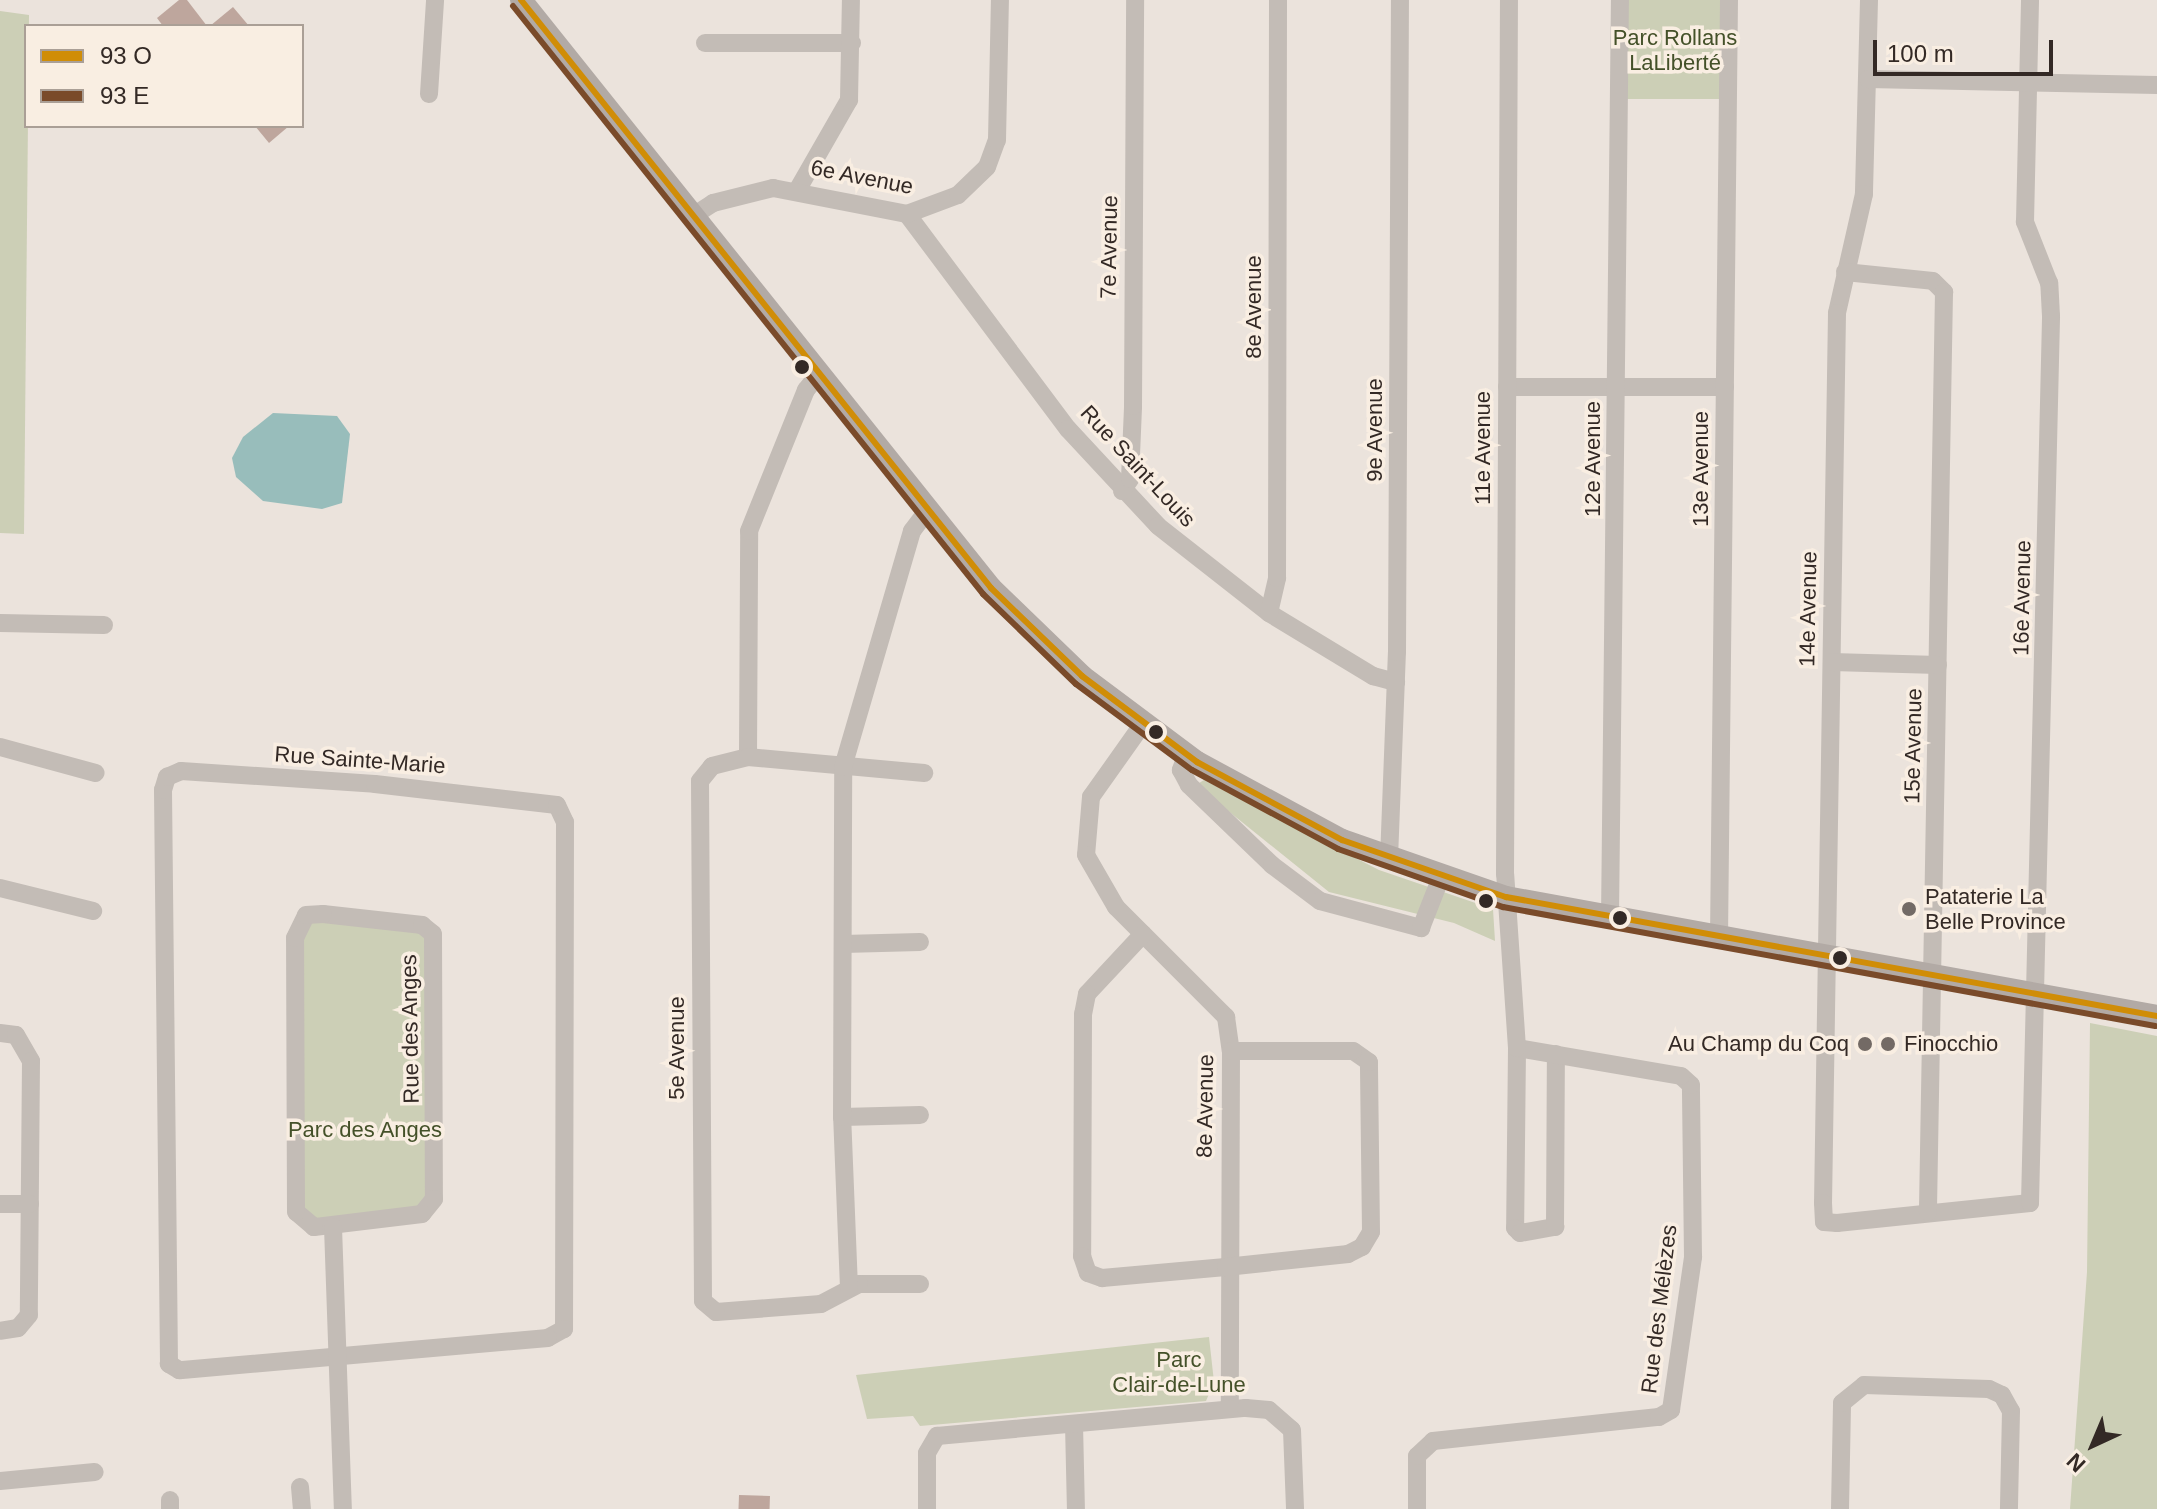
<!DOCTYPE html>
<html>
<head>
<meta charset="utf-8">
<style>
  body { margin:0 }
  #map { position:relative; width:2157px; height:1509px; overflow:hidden; background:#ebe3dc; font-family:Helvetica,sans-serif }
  div>[style] { position:absolute }
  [style*='--x'] { left:calc(var(--x)*1px); top:calc(var(--y)*1px); width:calc(var(--w)*1px); rotate:calc(var(--a)*1deg) }
  .green>* { inset:0; background:#cccfb6; transform-origin:0 0 }
  .water>* { inset:0; background:#98bdbb }
  .building>* { inset:0; background:#bea69d; transform-origin:0 0 }
  .minor>* { height:18px; margin:-9px; padding:0 9px; transform-origin:9px; border-radius:9px; background:#c3bcb6 }
  .major>* { height:22px; margin:-11px; padding:0 11px; transform-origin:11px; border-radius:11px; background:#b2aaa5 }
  .bus-1>* { height:6px; margin:-3px; padding:0 3px; transform-origin:3px; border-radius:3px; background:#d08d07 }
  .bus-2>* { height:6px; margin:-3px; padding:0 3px; transform-origin:3px; border-radius:3px; background:#7a4b2a }
  .dots>* { width:22px; height:22px; translate:-50% -50%; box-sizing:border-box; border:4px solid #f9eee2; border-radius:50% }
  span { translate:-50% -50%; white-space:nowrap; text-align:center; line-height:1.15; -webkit-text-stroke:7px #f9eee2; paint-order:stroke }
  .park-label { font-size:22px; color:#445129 }
  .street-label { font-size:22px; color:#332925 }
  .poi-label { font-size:22px; color:#332925 }
  .left { translate:0 -50%; text-align:left }
  .right { translate:-100% -50%; text-align:right }
  .legend { position:absolute; left:24px; top:24px; width:280px; height:104px; box-sizing:border-box; background:#f9eee2; border:2px solid #aa9f96; margin:0; padding:10px 14px; list-style:none; font-size:24px; color:#332925 }
  .legend li { display:flex; align-items:center; gap:16px; height:40px }
  .legend b { width:40px; border:2px solid #aa9f96 }
  .north { position:absolute; left:2053px; top:1405px; width:80px; height:80px; -webkit-text-stroke:6px #f9eee2; paint-order:stroke; rotate:224deg; font-size:22px; font-weight:700; line-height:32px; text-align:center; color:#332925 }
  .north::after { content:''; display:block; margin:auto; width:28px; height:36px; background:#332925; clip-path:polygon(50% 0,100% 100%,50% 72%,0 100%) }
  .scale { position:absolute; left:1873px; top:40px; width:180px; height:36px; box-sizing:border-box; border:4px solid #332925; border-top:0; padding-left:10px; font-size:24px; line-height:28px; white-space:nowrap; color:#332925; -webkit-text-stroke:6px #f9eee2; paint-order:stroke }
</style>
</head>
<body>
<div id="map">
  <div class="green">
    <div style="left:1626px;top:0;width:99px;height:99px"></div>
    <div style="clip-path:polygon(0 11px,29px 15px,24px 534px,0 533px)"></div>
    <div style="clip-path:polygon(1204px 780px,1379px 870px,1493px 909px,1495px 941px,1454px 923px,1329px 892px,1196px 785px)"></div>
    <div style="clip-path:polygon(306px 915px,433px 934px,434px 1199px,422px 1214px,314px 1227px,295px 1196px,295px 938px)"></div>
    <div style="clip-path:polygon(2090px 1023px,2157px 1036px,2157px 1509px,2070px 1509px,2087px 1272px)"></div>
    <div style="clip-path:polygon(1209px 1337px,1214px 1382px,1206px 1401px,920px 1426px,913px 1416px,867px 1419px,856px 1375px)"></div>
  </div>
  <div class="water">
    <div style="clip-path:polygon(273px 413px,337px 416px,350px 434px,342px 503px,322px 509px,263px 501px,236px 477px,232px 458px,243px 437px)"></div>
  </div>
  <div class="building">
    <div style="clip-path:polygon(179px 0,187px 0,207px 26px,163px 26px,157px 18px)"></div>
    <div style="clip-path:polygon(233px 7px,249px 26px,210px 26px)"></div>
    <div style="clip-path:polygon(255px 126px,289px 126px,269px 143px)"></div>
    <div style="left:739px;top:1495px;width:31px;height:14px;rotate:2deg"></div>
  </div>
  <div class="minor">
    <div style="--x:1869;--y:0;--w:194;--a:91.5"></div>
    <div style="--x:1864;--y:194;--w:122;--a:102.8"></div>
    <div style="--x:1837;--y:313;--w:890;--a:90.9"></div>
    <div style="--x:1823;--y:1203;--w:19;--a:87"></div>
    <div style="--x:1824;--y:1222;--w:13;--a:4"></div>
    <div style="--x:1837;--y:1223;--w:194;--a:-5.9"></div>
    <div style="--x:2030;--y:1203;--w:887;--a:-88.64"></div>
    <div style="--x:2051;--y:316;--w:33;--a:-93"></div>
    <div style="--x:2049;--y:283;--w:66;--a:-111.5"></div>
    <div style="--x:2025;--y:222;--w:222;--a:-88.7"></div>
    <div style="--x:705;--y:43;--w:147;--a:0"></div>
    <div style="--x:1868;--y:79;--w:289;--a:1.2"></div>
    <div style="--x:429;--y:94;--w:94;--a:-86.3"></div>
    <div style="--x:798;--y:189;--w:103;--a:-60.2"></div>
    <div style="--x:849;--y:100;--w:100;--a:-88.9"></div>
    <div style="--x:907;--y:214;--w:269;--a:53.2"></div>
    <div style="--x:1068;--y:429;--w:132;--a:47.1"></div>
    <div style="--x:1158;--y:526;--w:141;--a:38.1"></div>
    <div style="--x:1269;--y:613;--w:122;--a:31.2"></div>
    <div style="--x:1373;--y:676;--w:24;--a:15"></div>
    <div style="--x:693;--y:216;--w:24;--a:-33"></div>
    <div style="--x:713;--y:203;--w:62;--a:-14"></div>
    <div style="--x:773;--y:188;--w:136;--a:11"></div>
    <div style="--x:907;--y:214;--w:54;--a:-20.4"></div>
    <div style="--x:958;--y:195;--w:40;--a:-44"></div>
    <div style="--x:987;--y:167;--w:29;--a:-70"></div>
    <div style="--x:997;--y:140;--w:140;--a:-88.8"></div>
    <div style="--x:1845;--y:272;--w:88;--a:5.8"></div>
    <div style="--x:1933;--y:281;--w:16;--a:45"></div>
    <div style="--x:1944;--y:292;--w:920;--a:91"></div>
    <div style="--x:1507;--y:387;--w:218;--a:0"></div>
    <div style="--x:1122;--y:491;--w:14;--a:-56"></div>
    <div style="--x:1130;--y:479;--w:73;--a:-87.6"></div>
    <div style="--x:1133;--y:406;--w:406;--a:-89.7"></div>
    <div style="--x:1269;--y:613;--w:36;--a:-77"></div>
    <div style="--x:1277;--y:578;--w:578;--a:-89.9"></div>
    <div style="--x:0;--y:623;--w:104;--a:1.1"></div>
    <div style="--x:1832;--y:662;--w:106;--a:1.6"></div>
    <div style="--x:1142;--y:725;--w:88;--a:125.3"></div>
    <div style="--x:1091;--y:797;--w:58;--a:94.9"></div>
    <div style="--x:1086;--y:855;--w:60;--a:60"></div>
    <div style="--x:1116;--y:907;--w:156;--a:45"></div>
    <div style="--x:1226;--y:1017;--w:34;--a:82"></div>
    <div style="--x:1231;--y:1051;--w:358;--a:90.2"></div>
    <div style="--x:0;--y:747;--w:99;--a:15.2"></div>
    <div style="--x:1186;--y:756;--w:15;--a:110"></div>
    <div style="--x:1181;--y:770;--w:17;--a:62"></div>
    <div style="--x:1189;--y:785;--w:115;--a:43.9"></div>
    <div style="--x:1272;--y:865;--w:60;--a:36.9"></div>
    <div style="--x:1320;--y:901;--w:105;--a:15"></div>
    <div style="--x:1421;--y:928;--w:55;--a:-68.6"></div>
    <div style="--x:748;--y:757;--w:226;--a:-89.7"></div>
    <div style="--x:749;--y:531;--w:152;--a:-68"></div>
    <div style="--x:806;--y:390;--w:19;--a:-51"></div>
    <div style="--x:181;--y:771;--w:194;--a:3.8"></div>
    <div style="--x:375;--y:784;--w:183;--a:6.6"></div>
    <div style="--x:557;--y:805;--w:19;--a:65"></div>
    <div style="--x:565;--y:822;--w:507;--a:90.11"></div>
    <div style="--x:564;--y:1329;--w:18;--a:151"></div>
    <div style="--x:548;--y:1338;--w:370;--a:175"></div>
    <div style="--x:179;--y:1370;--w:12;--a:-149"></div>
    <div style="--x:169;--y:1364;--w:574;--a:-90.6"></div>
    <div style="--x:163;--y:790;--w:14;--a:-73"></div>
    <div style="--x:167;--y:777;--w:15;--a:-23"></div>
    <div style="--x:1389;--y:859;--w:207;--a:-87.8"></div>
    <div style="--x:1397;--y:652;--w:652;--a:-89.74"></div>
    <div style="--x:0;--y:888;--w:96;--a:13.9"></div>
    <div style="--x:323;--y:914;--w:100;--a:6.3"></div>
    <div style="--x:422;--y:925;--w:14;--a:39"></div>
    <div style="--x:433;--y:934;--w:265;--a:89.8"></div>
    <div style="--x:434;--y:1199;--w:19;--a:129"></div>
    <div style="--x:422;--y:1214;--w:109;--a:173.1"></div>
    <div style="--x:314;--y:1227;--w:23;--a:-140"></div>
    <div style="--x:296;--y:1212;--w:274;--a:-90.2"></div>
    <div style="--x:295;--y:938;--w:25;--a:-64"></div>
    <div style="--x:306;--y:915;--w:17;--a:-3"></div>
    <div style="--x:1610;--y:918;--w:918;--a:-89.38"></div>
    <div style="--x:1143;--y:934;--w:82;--a:133"></div>
    <div style="--x:1087;--y:994;--w:20;--a:101"></div>
    <div style="--x:1083;--y:1014;--w:242;--a:90.2"></div>
    <div style="--x:1082;--y:1256;--w:18;--a:71"></div>
    <div style="--x:1088;--y:1273;--w:15;--a:20"></div>
    <div style="--x:1102;--y:1278;--w:124;--a:-5.1"></div>
    <div style="--x:1226;--y:1267;--w:123;--a:-6.1"></div>
    <div style="--x:1348;--y:1254;--w:16;--a:-27"></div>
    <div style="--x:1362;--y:1247;--w:17;--a:-59"></div>
    <div style="--x:1371;--y:1232;--w:170;--a:-90.7"></div>
    <div style="--x:1369;--y:1062;--w:19;--a:-145"></div>
    <div style="--x:1353;--y:1051;--w:122;--a:180"></div>
    <div style="--x:1719;--y:938;--w:938;--a:-89.39"></div>
    <div style="--x:843;--y:944;--w:77;--a:-1.5"></div>
    <div style="--x:0;--y:1033;--w:16;--a:7"></div>
    <div style="--x:16;--y:1035;--w:30;--a:60"></div>
    <div style="--x:31;--y:1061;--w:254;--a:90.5"></div>
    <div style="--x:29;--y:1315;--w:17;--a:130"></div>
    <div style="--x:18;--y:1328;--w:18;--a:171"></div>
    <div style="--x:1517;--y:1048;--w:180;--a:90.6"></div>
    <div style="--x:1515;--y:1228;--w:7;--a:45"></div>
    <div style="--x:1520;--y:1233;--w:36;--a:-10"></div>
    <div style="--x:1555;--y:1227;--w:173;--a:-89.7"></div>
    <div style="--x:842;--y:1117;--w:78;--a:-1.5"></div>
    <div style="--x:0;--y:1204;--w:30;--a:0"></div>
    <div style="--x:333;--y:1227;--w:282;--a:88"></div>
    <div style="--x:920;--y:1284;--w:61;--a:180"></div>
    <div style="--x:859;--y:1284;--w:43;--a:152.2"></div>
    <div style="--x:821;--y:1304;--w:105;--a:175.6"></div>
    <div style="--x:716;--y:1312;--w:17;--a:-140"></div>
    <div style="--x:703;--y:1301;--w:520;--a:-90.33"></div>
    <div style="--x:700;--y:781;--w:19;--a:-51"></div>
    <div style="--x:712;--y:766;--w:37;--a:-14"></div>
    <div style="--x:748;--y:757;--w:177;--a:5.2"></div>
    <div style="--x:849;--y:1288;--w:171;--a:-92.3"></div>
    <div style="--x:842;--y:1117;--w:350;--a:-89.8"></div>
    <div style="--x:843;--y:767;--w:246;--a:-73.7"></div>
    <div style="--x:912;--y:531;--w:25;--a:-53"></div>
    <div style="--x:1074;--y:1424;--w:85;--a:88.7"></div>
    <div style="--x:0;--y:1481;--w:95;--a:-5.4"></div>
    <div style="--x:300;--y:1487;--w:22;--a:85"></div>
    <div style="--x:170;--y:1500;--w:9;--a:90"></div>
    <div style="--x:927;--y:1509;--w:56;--a:-90"></div>
    <div style="--x:927;--y:1453;--w:20;--a:-60"></div>
    <div style="--x:937;--y:1436;--w:310;--a:-5.2"></div>
    <div style="--x:1246;--y:1408;--w:23;--a:5"></div>
    <div style="--x:1269;--y:1410;--w:30;--a:41"></div>
    <div style="--x:1292;--y:1430;--w:79;--a:87.8"></div>
    <div style="--x:1417;--y:1509;--w:53;--a:-90"></div>
    <div style="--x:1417;--y:1456;--w:22;--a:-43"></div>
    <div style="--x:1433;--y:1441;--w:227;--a:-6.1"></div>
    <div style="--x:1659;--y:1417;--w:14;--a:-30"></div>
    <div style="--x:1671;--y:1410;--w:155;--a:-81.8"></div>
    <div style="--x:1693;--y:1257;--w:172;--a:-90.7"></div>
    <div style="--x:1691;--y:1085;--w:13;--a:-138"></div>
    <div style="--x:1681;--y:1076;--w:166;--a:-170.3"></div>
    <div style="--x:1517;--y:1048;--w:174;--a:-93.9"></div>
    <div style="--x:1505;--y:874;--w:874;--a:-89.74"></div>
    <div style="--x:1840;--y:1509;--w:106;--a:-88.9"></div>
    <div style="--x:1842;--y:1403;--w:28;--a:-39"></div>
    <div style="--x:1864;--y:1385;--w:125;--a:1.8"></div>
    <div style="--x:1989;--y:1389;--w:14;--a:25"></div>
    <div style="--x:2002;--y:1395;--w:18;--a:61"></div>
    <div style="--x:2011;--y:1411;--w:98;--a:91.2"></div>
  </div>
  <div class="major">
    <div style="--x:521;--y:0;--w:753;--a:51.36"></div>
    <div style="--x:991;--y:588;--w:127;--a:44"></div>
    <div style="--x:1082;--y:676;--w:144;--a:36.8"></div>
    <div style="--x:1197;--y:762;--w:165;--a:28.3"></div>
    <div style="--x:1342;--y:840;--w:174;--a:19.2"></div>
    <div style="--x:1506;--y:897;--w:662;--a:10.36"></div>
  </div>
  <div class="bus-1">
    <div style="--x:521;--y:0;--w:753;--a:51.36"></div>
    <div style="--x:991;--y:588;--w:127;--a:44"></div>
    <div style="--x:1082;--y:676;--w:144;--a:36.8"></div>
    <div style="--x:1197;--y:762;--w:165;--a:28.3"></div>
    <div style="--x:1342;--y:840;--w:174;--a:19.2"></div>
    <div style="--x:1506;--y:897;--w:662;--a:10.36"></div>
  </div>
  <div class="bus-2">
    <div style="--x:513;--y:6;--w:753;--a:51.36"></div>
    <div style="--x:983;--y:594;--w:129;--a:44.1"></div>
    <div style="--x:1076;--y:684;--w:144;--a:36.6"></div>
    <div style="--x:1192;--y:770;--w:166;--a:28.4"></div>
    <div style="--x:1338;--y:849;--w:175;--a:19.4"></div>
    <div style="--x:1503;--y:907;--w:663;--a:10.34"></div>
  </div>
  <div class="dots">
    <div style="left:802px;top:367px;background:#332925"></div>
    <div style="left:1156px;top:732px;background:#332925"></div>
    <div style="left:1486px;top:901px;background:#332925"></div>
    <div style="left:1909px;top:909px;background:#736a65"></div>
    <div style="left:1620px;top:918px;background:#332925"></div>
    <div style="left:1840px;top:958px;background:#332925"></div>
    <div style="left:1865px;top:1044px;background:#736a65"></div>
    <div style="left:1888px;top:1044px;background:#736a65"></div>
  </div>
  <div class="park-label">
    <span style="left:1675px;top:50px">Parc Rollans<br>LaLiberté</span>
    <span style="left:365px;top:1130px">Parc des Anges</span>
    <span style="left:1179px;top:1372px">Parc<br>Clair-de-Lune</span>
  </div>
  <div class="street-label">
    <span style="left:862px;top:177px;rotate:11deg">6e Avenue</span>
    <span style="left:1109px;top:247px;rotate:-89deg">7e Avenue</span>
    <span style="left:1254px;top:307px;rotate:-90deg">8e Avenue</span>
    <span style="left:1375px;top:430px;rotate:-90deg">9e Avenue</span>
    <span style="left:1483px;top:448px;rotate:-90deg">11e Avenue</span>
    <span style="left:1593px;top:459px;rotate:-90deg">12e Avenue</span>
    <span style="left:1138px;top:466px;rotate:47deg">Rue Saint-Louis</span>
    <span style="left:1701px;top:469px;rotate:-90deg">13e Avenue</span>
    <span style="left:2022px;top:598px;rotate:-89deg">16e Avenue</span>
    <span style="left:1808px;top:609px;rotate:-89deg">14e Avenue</span>
    <span style="left:1913px;top:746px;rotate:-89deg">15e Avenue</span>
    <span style="left:360px;top:760px;rotate:4deg">Rue Sainte-Marie</span>
    <span style="left:410px;top:1029px;rotate:-91deg">Rue des Anges</span>
    <span style="left:677px;top:1048px;rotate:-90deg">5e Avenue</span>
    <span style="left:1205px;top:1106px;rotate:-89deg">8e Avenue</span>
    <span style="left:1659px;top:1309px;rotate:-83deg">Rue des Mélèzes</span>
  </div>
  <div class="poi-label">
    <span class="left" style="left:1925px;top:909px">Pataterie La<br>Belle Province</span>
    <span class="right" style="left:1849px;top:1044px">Au Champ du Coq</span>
    <span class="left" style="left:1904px;top:1044px">Finocchio</span>
  </div>
  <ul class="legend">
  <li><b style="height:10px;background:#d08d07"></b>93 O</li>
  <li><b style="height:10px;background:#7a4b2a"></b>93 E</li>
  </ul>
  <div class="north">N</div>
  <div class="scale">100 m</div>
</div>
</body>
</html>
